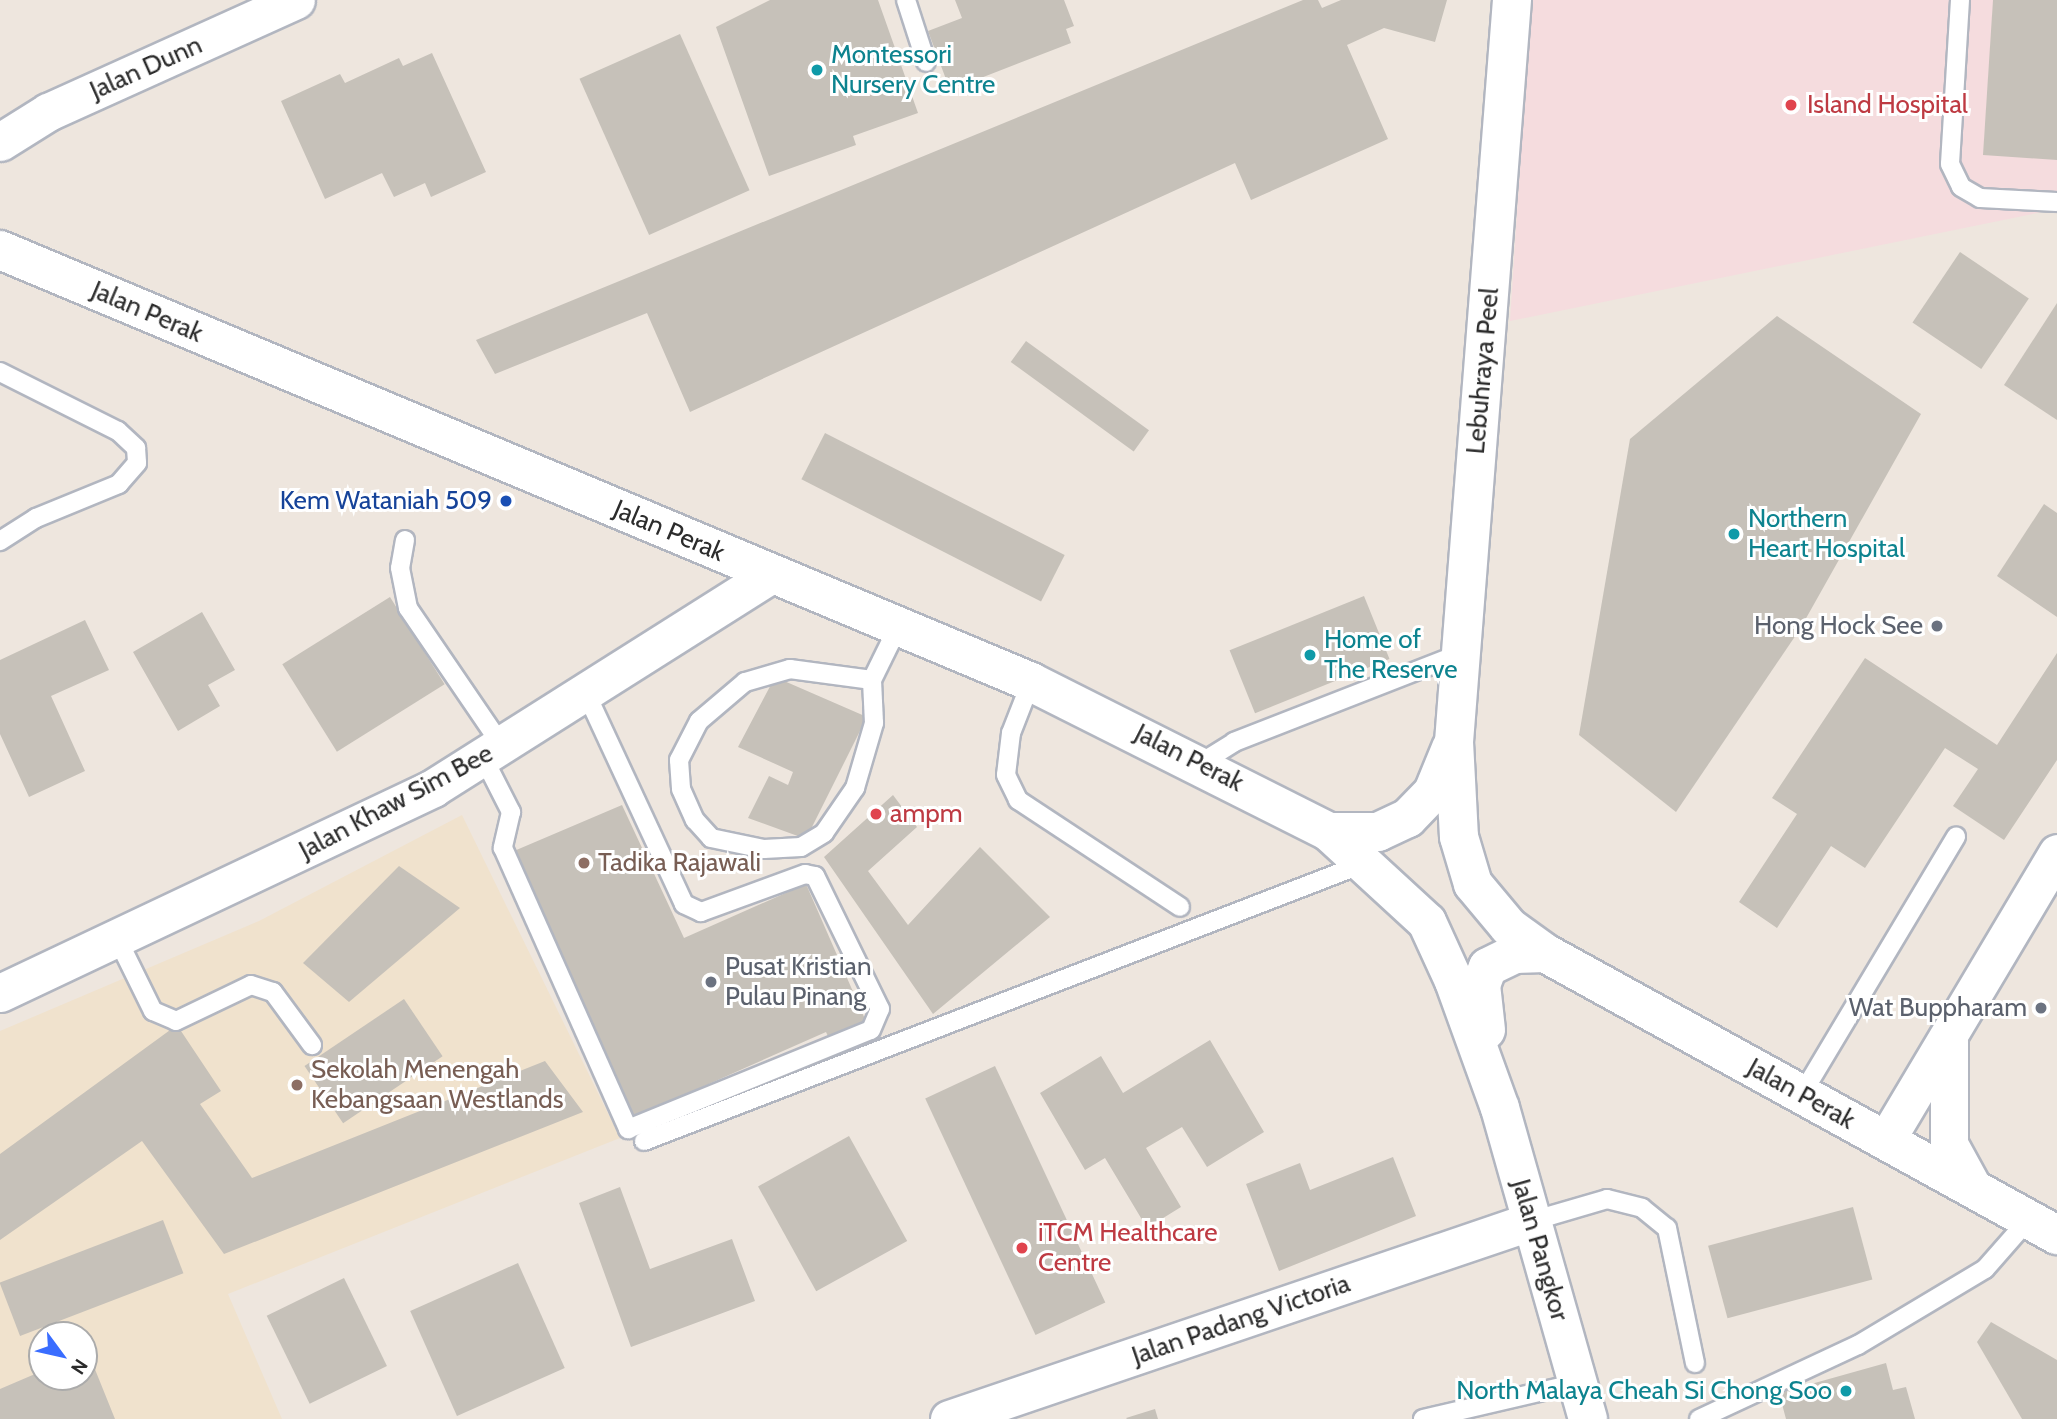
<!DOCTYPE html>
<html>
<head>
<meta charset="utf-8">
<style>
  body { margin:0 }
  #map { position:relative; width:2057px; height:1419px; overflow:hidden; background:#eee6de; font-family:Cabin,sans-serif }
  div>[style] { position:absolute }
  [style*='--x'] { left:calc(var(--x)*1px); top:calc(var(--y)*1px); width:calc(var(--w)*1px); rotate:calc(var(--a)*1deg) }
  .education>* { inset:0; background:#f0e2cd }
  .medical>* { inset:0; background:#f5dcde }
  .building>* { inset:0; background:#c6c1b9; transform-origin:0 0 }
  .roads { filter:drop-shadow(2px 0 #b2b6c0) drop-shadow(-2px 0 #b2b6c0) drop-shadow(0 2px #b2b6c0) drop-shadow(0 -2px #b2b6c0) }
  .lane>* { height:18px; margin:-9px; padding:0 9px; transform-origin:9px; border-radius:9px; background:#fff }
  .street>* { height:37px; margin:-18.5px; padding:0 18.5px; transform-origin:18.5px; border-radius:18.5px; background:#fff }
  .secondary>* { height:38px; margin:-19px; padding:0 19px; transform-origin:19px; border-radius:19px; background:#fff }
  .dots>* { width:19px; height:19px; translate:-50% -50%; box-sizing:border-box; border:4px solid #fff; border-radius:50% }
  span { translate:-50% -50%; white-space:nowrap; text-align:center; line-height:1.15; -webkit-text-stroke:6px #fff; paint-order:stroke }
  .culture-label { font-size:26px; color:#0d838f }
  .left { translate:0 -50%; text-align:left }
  .right { translate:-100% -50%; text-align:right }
  .street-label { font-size:26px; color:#2c2c2c }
  .health-label { font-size:26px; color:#be3a42 }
  .transit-label { font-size:26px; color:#164399 }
  .worship-label { font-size:26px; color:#5b616d }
  .education-label { font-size:26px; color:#785e54 }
  .north { position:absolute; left:28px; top:1321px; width:70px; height:70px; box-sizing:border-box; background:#fff; border:2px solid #ababab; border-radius:50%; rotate:123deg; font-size:19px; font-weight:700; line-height:28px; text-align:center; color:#2c2c2c }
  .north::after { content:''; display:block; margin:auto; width:24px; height:32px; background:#3a6dff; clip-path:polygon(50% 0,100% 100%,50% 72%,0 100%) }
</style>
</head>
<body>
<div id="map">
  <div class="education">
    <div style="clip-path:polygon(evenodd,462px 815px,620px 1138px,228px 1294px,282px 1419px,0 1419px,0 1031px,259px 921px,462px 815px,42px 1335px,84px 1335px,84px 1377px,42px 1377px,42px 1335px)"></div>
  </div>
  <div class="medical">
    <div style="clip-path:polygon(1531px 0,2057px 0,2057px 209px,1510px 321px)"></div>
  </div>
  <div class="building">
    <div style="clip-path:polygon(770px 0,878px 0,918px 113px,853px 136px,856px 145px,769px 176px,716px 27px)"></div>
    <div style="clip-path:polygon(955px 0,1064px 0,1074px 26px,1066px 29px,1071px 43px,950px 90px,928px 31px,962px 18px)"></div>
    <div style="clip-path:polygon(1303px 0,1318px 0,1322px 8px,1341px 0,1447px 0,1435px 42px,1384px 28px,1347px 45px,1388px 139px,1251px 200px,1235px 163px,690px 412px,647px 313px,495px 374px,476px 340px)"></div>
    <div style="clip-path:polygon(1993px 0,2057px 0,2057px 160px,1983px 155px)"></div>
    <div style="left:680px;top:34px;width:171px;height:110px;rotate:66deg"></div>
    <div style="clip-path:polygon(432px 53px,486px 172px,431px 197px,425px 183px,394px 197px,382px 173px,325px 199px,281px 101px,340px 74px,345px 83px,399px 58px,403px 66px)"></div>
    <div style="left:1960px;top:252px;width:83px;height:85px;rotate:34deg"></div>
    <div style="clip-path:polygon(2057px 303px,2057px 420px,2004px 385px)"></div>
    <div style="clip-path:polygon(1777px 316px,1921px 414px,1800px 629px,1676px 812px,1579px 735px,1630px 439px)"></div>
    <div style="left:1026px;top:341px;width:152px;height:26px;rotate:36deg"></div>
    <div style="left:825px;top:433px;width:269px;height:52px;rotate:27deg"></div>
    <div style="clip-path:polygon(2044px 504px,2057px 513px,2057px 617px,1997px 576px)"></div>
    <div style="left:1364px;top:596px;width:68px;height:145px;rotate:68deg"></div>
    <div style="left:390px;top:597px;width:103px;height:127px;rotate:58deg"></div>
    <div style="clip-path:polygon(202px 612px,235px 670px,208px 685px,220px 706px,178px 731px,133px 652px)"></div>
    <div style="clip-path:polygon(85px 620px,109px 670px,51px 696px,85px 771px,29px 797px,0 734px,0 660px)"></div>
    <div style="clip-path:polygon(2057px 653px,2057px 760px,2004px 840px,1953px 806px,1978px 769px,1945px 748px,1865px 868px,1831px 846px,1777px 928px,1739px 902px,1797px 814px,1772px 798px,1865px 658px,1997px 745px)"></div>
    <div style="clip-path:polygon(775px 677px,867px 717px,806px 839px,748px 818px,769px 776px,788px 785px,793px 772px,738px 747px)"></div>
    <div style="clip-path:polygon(893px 795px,917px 827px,868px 871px,908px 925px,980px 847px,1050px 917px,933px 1014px,824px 857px)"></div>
    <div style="clip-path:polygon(622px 805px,684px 938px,806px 884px,868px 1026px,831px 1043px,826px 1032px,632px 1118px,514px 851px)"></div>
    <div style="clip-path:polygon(399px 866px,460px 908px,349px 1002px,303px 963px)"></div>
    <div style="left:404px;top:999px;width:69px;height:120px;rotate:56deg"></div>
    <div style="clip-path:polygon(177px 1025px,221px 1091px,200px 1104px,252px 1178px,545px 1061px,583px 1112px,224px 1254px,142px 1141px,0 1240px,0 1154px)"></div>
    <div style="clip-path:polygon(1210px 1040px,1264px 1132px,1207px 1167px,1182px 1127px,1146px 1148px,1181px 1207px,1147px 1228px,1105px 1158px,1085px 1170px,1040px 1093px,1101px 1056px,1123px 1093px)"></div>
    <div style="left:995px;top:1066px;width:261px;height:77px;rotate:65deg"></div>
    <div style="left:849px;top:1136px;width:120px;height:104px;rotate:61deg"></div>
    <div style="clip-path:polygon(1393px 1157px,1416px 1216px,1279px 1271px,1246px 1184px,1300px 1163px,1310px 1190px)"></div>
    <div style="clip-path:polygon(620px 1187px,650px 1269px,732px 1239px,755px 1301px,631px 1347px,579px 1203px)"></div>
    <div style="left:1853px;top:1207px;width:75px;height:150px;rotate:75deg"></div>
    <div style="left:163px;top:1220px;width:57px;height:175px;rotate:69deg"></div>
    <div style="left:518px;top:1263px;width:115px;height:118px;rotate:66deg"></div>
    <div style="left:344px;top:1278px;width:98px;height:86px;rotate:64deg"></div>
    <div style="clip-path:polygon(1991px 1322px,2057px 1360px,2057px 1419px,2022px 1419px,1977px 1342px)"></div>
    <div style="clip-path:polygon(88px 1352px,115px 1419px,0 1419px,0 1389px,42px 1371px,42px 1377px,84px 1377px)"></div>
    <div style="clip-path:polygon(1886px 1363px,1893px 1390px,1906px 1387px,1915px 1419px,1786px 1419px,1779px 1393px)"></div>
    <div style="clip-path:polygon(1155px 1409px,1158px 1419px,1127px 1419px,1126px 1418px)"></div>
  </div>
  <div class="roads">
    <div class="lane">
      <div style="--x:906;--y:0;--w:65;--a:72.1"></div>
      <div style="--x:1960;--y:0;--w:164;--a:93.5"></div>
      <div style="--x:1950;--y:164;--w:25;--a:64"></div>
      <div style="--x:1961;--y:187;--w:22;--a:30"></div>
      <div style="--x:1980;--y:198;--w:77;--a:3"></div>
      <div style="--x:0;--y:372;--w:132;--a:26.6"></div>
      <div style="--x:118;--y:431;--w:25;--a:43"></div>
      <div style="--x:136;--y:448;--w:15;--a:86"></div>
      <div style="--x:137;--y:463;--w:28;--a:131"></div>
      <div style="--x:119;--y:484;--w:90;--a:157.7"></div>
      <div style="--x:36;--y:518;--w:43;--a:147.4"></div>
      <div style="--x:405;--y:540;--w:28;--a:100"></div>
      <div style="--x:400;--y:568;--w:41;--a:78.7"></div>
      <div style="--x:408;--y:608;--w:167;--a:55.7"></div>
      <div style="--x:872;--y:680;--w:83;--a:-172.4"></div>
      <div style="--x:790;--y:669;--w:47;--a:163.9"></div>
      <div style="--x:745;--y:682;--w:60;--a:139.7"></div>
      <div style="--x:699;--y:721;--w:44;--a:117.1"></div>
      <div style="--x:679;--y:760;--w:29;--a:86"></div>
      <div style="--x:681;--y:789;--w:34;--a:66"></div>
      <div style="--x:695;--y:820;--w:24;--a:48"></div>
      <div style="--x:711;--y:838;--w:54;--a:11.7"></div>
      <div style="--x:764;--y:849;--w:37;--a:-3"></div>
      <div style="--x:801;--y:847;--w:27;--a:-31"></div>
      <div style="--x:824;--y:833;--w:55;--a:-55.4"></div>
      <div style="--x:855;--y:788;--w:68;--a:-73.7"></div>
      <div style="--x:874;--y:723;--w:43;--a:-92.7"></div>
      <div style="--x:872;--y:680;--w:59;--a:-63.9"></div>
      <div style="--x:1031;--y:682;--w:55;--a:111.4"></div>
      <div style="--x:1011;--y:733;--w:42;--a:96.8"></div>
      <div style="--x:1006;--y:775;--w:28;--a:64"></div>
      <div style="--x:1018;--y:800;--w:194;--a:33.4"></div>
      <div style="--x:483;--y:757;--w:62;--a:63"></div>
      <div style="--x:511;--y:812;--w:37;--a:103"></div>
      <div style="--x:503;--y:848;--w:308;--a:66"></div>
      <div style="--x:628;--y:1129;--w:262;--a:-22.2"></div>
      <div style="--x:871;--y:1030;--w:23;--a:-67"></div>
      <div style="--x:880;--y:1009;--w:148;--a:-116"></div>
      <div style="--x:815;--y:876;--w:10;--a:-169"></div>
      <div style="--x:805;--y:874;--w:111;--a:159.9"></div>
      <div style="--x:701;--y:912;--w:19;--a:-155"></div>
      <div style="--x:684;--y:904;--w:230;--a:-114.9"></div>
      <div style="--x:1201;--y:763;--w:39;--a:-32"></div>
      <div style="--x:1234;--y:742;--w:243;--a:-21.3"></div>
      <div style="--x:118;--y:940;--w:79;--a:63.8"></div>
      <div style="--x:153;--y:1011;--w:25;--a:23"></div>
      <div style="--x:176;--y:1021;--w:83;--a:-25.6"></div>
      <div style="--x:251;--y:985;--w:23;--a:18"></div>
      <div style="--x:273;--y:992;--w:66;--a:53.7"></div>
      <div style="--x:1802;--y:1094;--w:300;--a:-59.1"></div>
      <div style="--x:644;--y:1141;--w:773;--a:-21.09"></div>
      <div style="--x:1532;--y:1221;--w:78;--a:-16.3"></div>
      <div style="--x:1607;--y:1199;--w:36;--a:14"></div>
      <div style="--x:1642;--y:1208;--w:32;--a:39"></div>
      <div style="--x:1667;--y:1228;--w:138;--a:78.3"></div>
      <div style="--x:1423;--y:1419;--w:159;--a:-13.1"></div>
      <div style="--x:1699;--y:1419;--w:175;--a:-25"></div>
      <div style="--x:1858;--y:1345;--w:148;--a:-30.9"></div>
      <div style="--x:1985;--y:1269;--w:67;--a:-48.7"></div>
    </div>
    <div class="street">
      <div style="--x:0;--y:142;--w:57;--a:-32"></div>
      <div style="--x:48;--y:112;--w:272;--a:-24.3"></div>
      <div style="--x:0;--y:993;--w:479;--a:-25.3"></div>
      <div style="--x:433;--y:788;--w:401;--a:-32.3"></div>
      <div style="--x:1949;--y:1041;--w:103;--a:90"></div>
      <div style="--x:1949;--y:1144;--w:50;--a:61.4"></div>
      <div style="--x:1886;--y:1140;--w:334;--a:-59.2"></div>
      <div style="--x:949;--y:1419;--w:616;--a:-18.76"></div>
    </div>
    <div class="secondary">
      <div style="--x:1512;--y:0;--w:744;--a:94.47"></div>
      <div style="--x:1454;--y:742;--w:95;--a:87"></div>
      <div style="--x:1459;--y:837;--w:49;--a:73.4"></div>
      <div style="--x:1473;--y:884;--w:56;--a:50.1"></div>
      <div style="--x:1509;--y:927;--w:44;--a:35.8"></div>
      <div style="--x:1545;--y:953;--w:585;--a:28.85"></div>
      <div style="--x:0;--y:250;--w:1118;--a:22.73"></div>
      <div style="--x:1031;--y:682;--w:334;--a:26.7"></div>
      <div style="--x:1329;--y:832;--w:133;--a:42.6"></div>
      <div style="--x:1427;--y:922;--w:65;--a:65.4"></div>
      <div style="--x:1454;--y:981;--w:135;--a:70.1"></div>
      <div style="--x:1500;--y:1108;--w:323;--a:74.2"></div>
      <div style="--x:1329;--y:832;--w:49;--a:0"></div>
      <div style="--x:1378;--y:832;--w:33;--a:-25"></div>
      <div style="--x:1408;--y:818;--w:36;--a:-46"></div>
      <div style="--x:1433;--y:792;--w:48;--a:-67.8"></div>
      <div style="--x:1486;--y:1030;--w:45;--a:-96.3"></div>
      <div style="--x:1481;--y:985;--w:19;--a:-69"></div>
      <div style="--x:1488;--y:967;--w:30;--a:-26"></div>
      <div style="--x:1515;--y:954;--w:30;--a:-2"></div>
    </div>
  </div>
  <div class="dots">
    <div style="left:817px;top:70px;background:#0f9aa8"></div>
    <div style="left:1791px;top:105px;background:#e0444e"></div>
    <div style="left:506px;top:501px;background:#1a4fb4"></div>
    <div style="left:1734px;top:534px;background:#0f9aa8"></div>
    <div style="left:1937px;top:626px;background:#6b7280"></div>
    <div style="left:1310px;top:655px;background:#0f9aa8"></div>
    <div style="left:876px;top:814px;background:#e0444e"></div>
    <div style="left:584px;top:863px;background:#8d6e63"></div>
    <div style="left:711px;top:982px;background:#6b7280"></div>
    <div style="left:2041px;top:1008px;background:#6b7280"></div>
    <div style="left:297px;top:1085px;background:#8d6e63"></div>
    <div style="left:1022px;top:1248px;background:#e0444e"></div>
    <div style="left:1846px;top:1391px;background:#0f9aa8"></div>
  </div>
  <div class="culture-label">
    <span class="left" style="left:831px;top:70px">Montessori<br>Nursery Centre</span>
    <span class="left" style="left:1748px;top:534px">Northern<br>Heart Hospital</span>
    <span class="left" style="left:1324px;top:655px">Home of<br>The Reserve</span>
    <span class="right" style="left:1832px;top:1391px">North Malaya Cheah Si Chong Soo</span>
  </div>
  <div class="street-label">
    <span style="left:146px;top:68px;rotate:-24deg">Jalan Dunn</span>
    <span style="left:147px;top:312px;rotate:23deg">Jalan Perak</span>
    <span style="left:1483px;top:371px;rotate:-85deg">Lebuhraya Peel</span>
    <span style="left:669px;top:531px;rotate:23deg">Jalan Perak</span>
    <span style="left:1189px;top:758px;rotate:27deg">Jalan Perak</span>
    <span style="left:396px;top:802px;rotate:-28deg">Jalan Khaw Sim Bee</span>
    <span style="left:1801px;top:1094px;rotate:29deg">Jalan Perak</span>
    <span style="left:1540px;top:1250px;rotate:74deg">Jalan Pangkor</span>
    <span style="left:1241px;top:1320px;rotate:-19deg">Jalan Padang Victoria</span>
  </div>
  <div class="health-label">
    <span class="left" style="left:1807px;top:105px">Island Hospital</span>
    <span class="left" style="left:890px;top:814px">ampm</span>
    <span class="left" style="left:1038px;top:1248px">iTCM Healthcare<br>Centre</span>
  </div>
  <div class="transit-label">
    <span class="right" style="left:492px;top:501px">Kem Wataniah 509</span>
  </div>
  <div class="worship-label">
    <span class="right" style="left:1923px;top:626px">Hong Hock See</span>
    <span class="left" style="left:725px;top:982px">Pusat Kristian<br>Pulau Pinang</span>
    <span class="right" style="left:2027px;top:1008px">Wat Buppharam</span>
  </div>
  <div class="education-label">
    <span class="left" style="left:598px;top:863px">Tadika Rajawali</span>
    <span class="left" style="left:311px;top:1085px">Sekolah Menengah<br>Kebangsaan Westlands</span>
  </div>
  <div class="north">N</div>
</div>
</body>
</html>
